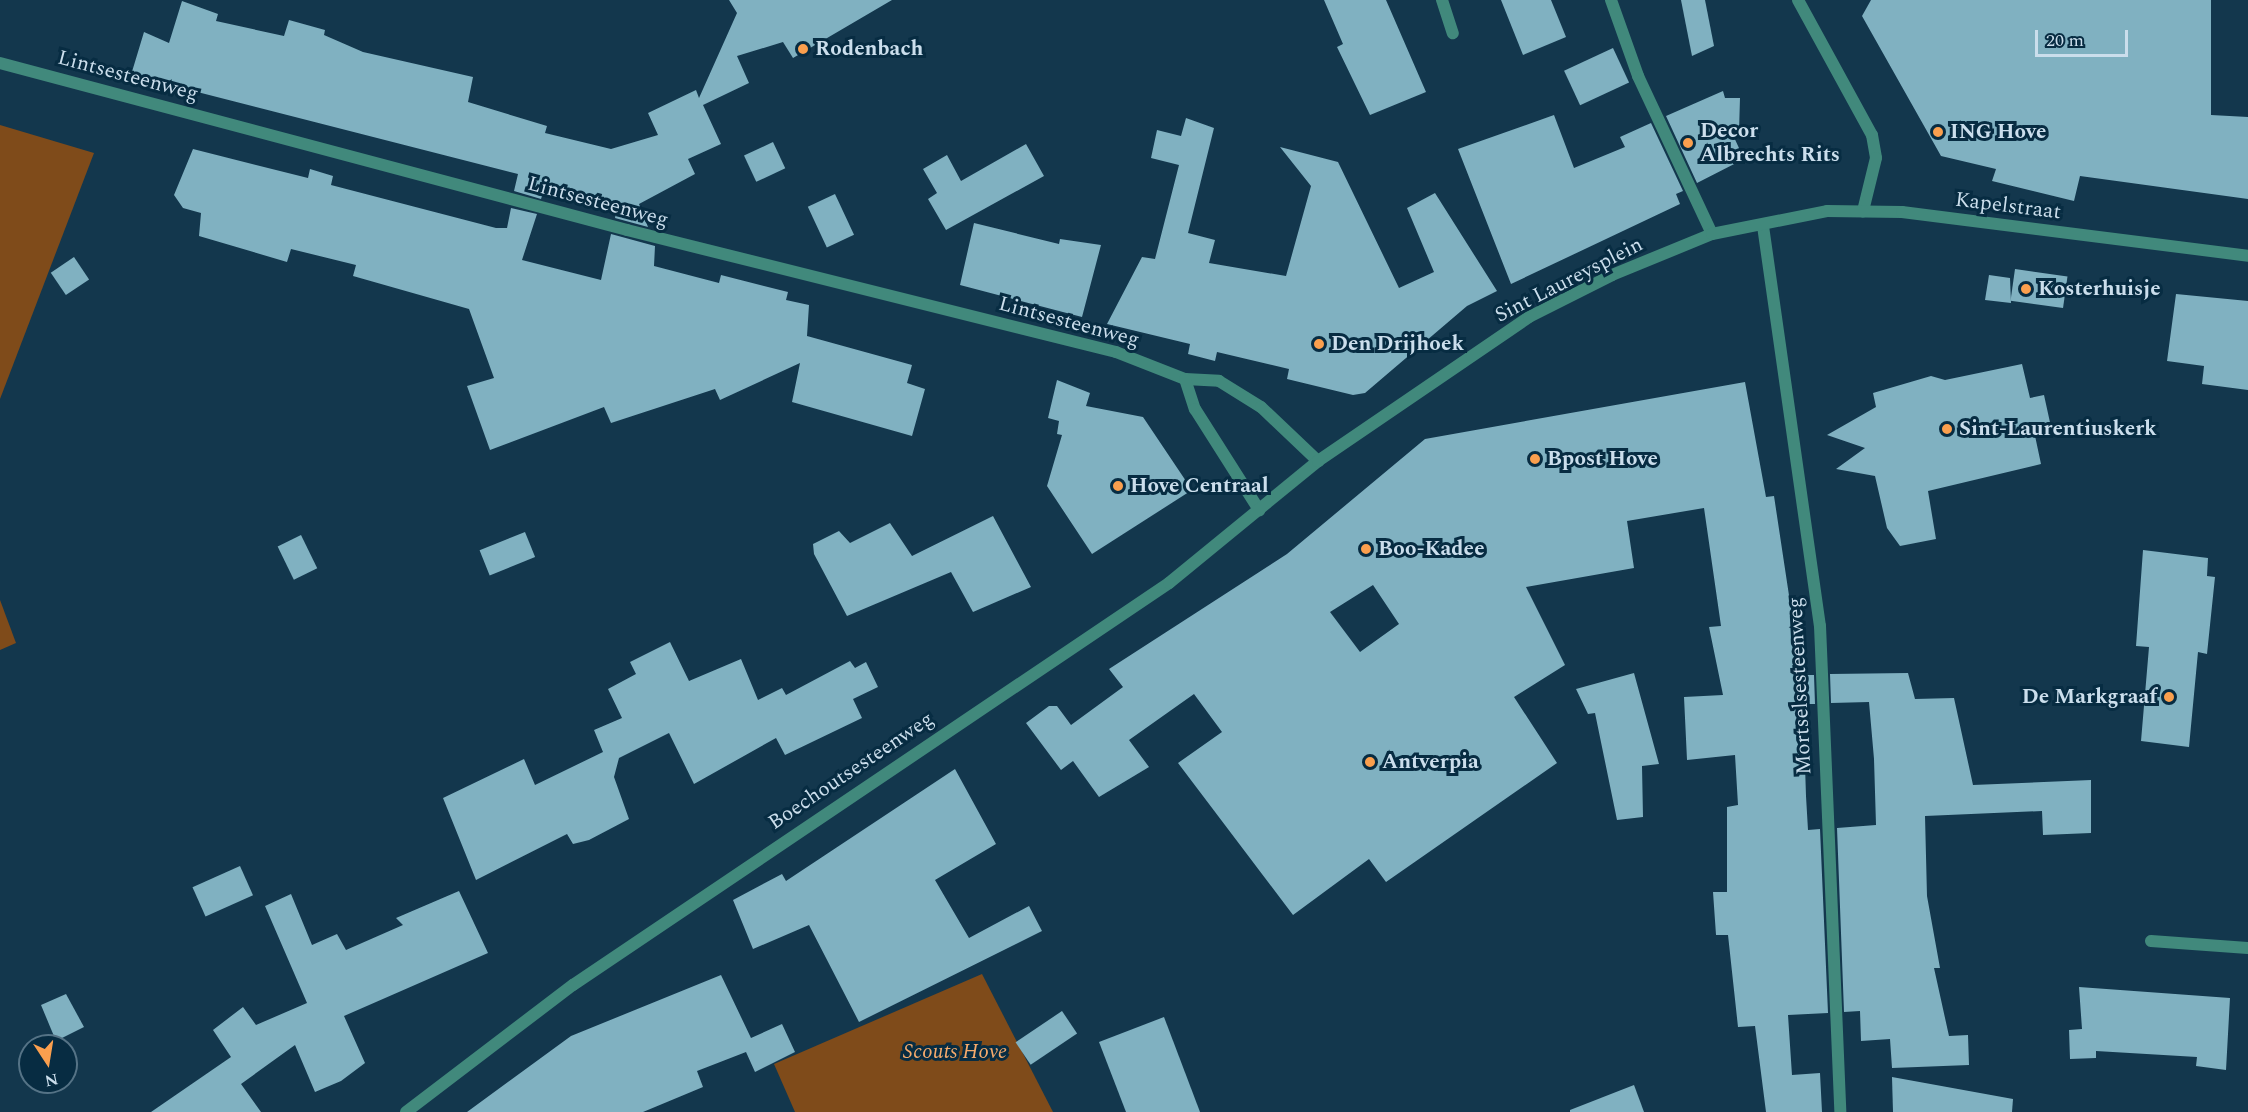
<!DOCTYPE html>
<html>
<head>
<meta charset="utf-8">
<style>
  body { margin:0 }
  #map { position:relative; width:2248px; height:1112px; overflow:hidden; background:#13374d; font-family:Spectral,serif }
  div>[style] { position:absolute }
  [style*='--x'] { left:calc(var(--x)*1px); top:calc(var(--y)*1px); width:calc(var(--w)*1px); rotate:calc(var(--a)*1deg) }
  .green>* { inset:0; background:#7f4b1a }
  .building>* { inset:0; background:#80b1c1; transform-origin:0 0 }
  .minor>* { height:12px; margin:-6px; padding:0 6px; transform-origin:6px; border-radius:6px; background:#41897c }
  .tertiary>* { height:12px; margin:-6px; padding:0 6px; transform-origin:6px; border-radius:6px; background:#41897c }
  .dots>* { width:16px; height:16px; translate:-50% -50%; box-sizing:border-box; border:3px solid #072c42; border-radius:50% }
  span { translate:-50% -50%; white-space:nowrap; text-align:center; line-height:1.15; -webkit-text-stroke:6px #072c42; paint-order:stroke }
  .poi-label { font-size:21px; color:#cbdeec; font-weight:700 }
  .left { translate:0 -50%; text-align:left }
  .right { translate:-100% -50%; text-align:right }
  .street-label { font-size:21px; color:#cbdeec }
  .park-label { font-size:21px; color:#f6ab6c; font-style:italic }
  .north { position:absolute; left:18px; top:1034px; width:60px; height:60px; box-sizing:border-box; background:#072c42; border:2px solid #557386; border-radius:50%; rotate:168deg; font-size:16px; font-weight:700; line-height:24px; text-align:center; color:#cbdeec }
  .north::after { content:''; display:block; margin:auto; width:21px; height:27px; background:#fa9f4e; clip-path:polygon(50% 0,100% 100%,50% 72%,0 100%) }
  .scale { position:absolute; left:2035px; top:30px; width:93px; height:27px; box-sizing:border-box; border:3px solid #cbdeec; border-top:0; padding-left:8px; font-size:18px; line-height:21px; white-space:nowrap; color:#cbdeec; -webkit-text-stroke:4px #072c42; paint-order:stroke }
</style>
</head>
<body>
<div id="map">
  <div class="green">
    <div style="clip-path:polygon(0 125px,94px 153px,0 399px)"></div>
    <div style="clip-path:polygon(0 600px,16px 643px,0 650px)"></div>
    <div style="clip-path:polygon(982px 974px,1053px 1112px,795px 1112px,774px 1064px)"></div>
  </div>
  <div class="building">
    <div style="clip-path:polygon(729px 0,892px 0,793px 58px,783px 42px,737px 56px,749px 83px,703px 105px,721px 144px,688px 159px,695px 174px,639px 204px,648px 227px,615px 218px,617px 209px,573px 197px,544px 190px,541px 199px,514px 191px,518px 174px,131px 75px,144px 32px,169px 43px,182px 1px,218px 14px,216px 21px,284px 36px,289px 20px,325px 30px,324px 35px,363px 52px,473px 77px,468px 102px,547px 126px,545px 133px,611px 149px,658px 135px,648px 113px,696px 90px,699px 98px,737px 13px)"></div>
    <div style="clip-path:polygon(1324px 0,1386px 0,1426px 92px,1370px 115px,1337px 47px,1343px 44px)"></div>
    <div style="clip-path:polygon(1501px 0,1551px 0,1566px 37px,1523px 55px)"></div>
    <div style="clip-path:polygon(1681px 0,1705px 0,1714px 46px,1692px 56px)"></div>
    <div style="clip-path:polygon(1871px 0,2211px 0,2211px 115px,2248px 117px,2248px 199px,2080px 176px,2074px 201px,1992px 181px,1996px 169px,1941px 156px,1862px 16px)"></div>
    <div style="left:1613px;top:48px;width:38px;height:54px;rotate:65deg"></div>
    <div style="clip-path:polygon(1723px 91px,1725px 98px,1740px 98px,1739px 132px,1733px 135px,1744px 159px,1697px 183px,1666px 116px)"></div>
    <div style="clip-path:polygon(1554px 115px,1574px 168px,1625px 147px,1620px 137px,1651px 123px,1683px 191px,1676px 194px,1680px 204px,1511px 284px,1458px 149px)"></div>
    <div style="clip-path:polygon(1186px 118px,1214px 128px,1188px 233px,1215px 240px,1209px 263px,1286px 276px,1311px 186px,1280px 147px,1338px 162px,1399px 288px,1434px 272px,1407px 208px,1435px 193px,1497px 291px,1467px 306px,1365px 393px,1353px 395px,1287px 379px,1289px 369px,1217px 352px,1215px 361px,1188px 354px,1190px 344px,1107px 324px,1142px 257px,1155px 259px,1179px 165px,1151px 158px,1157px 130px,1181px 136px)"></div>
    <div style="left:773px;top:142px;width:29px;height:32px;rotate:65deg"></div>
    <div style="clip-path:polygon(1026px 144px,1044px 176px,946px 230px,928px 199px,937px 193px,923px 169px,947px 155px,961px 181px)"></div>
    <div style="clip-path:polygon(193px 149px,308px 178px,310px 169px,333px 176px,331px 185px,496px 228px,507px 228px,511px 208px,537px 214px,522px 260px,601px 280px,611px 234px,655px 246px,654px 266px,719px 283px,721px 275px,788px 292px,786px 300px,809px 305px,807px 336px,912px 365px,907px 383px,925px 389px,912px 436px,792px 402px,800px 363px,720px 400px,715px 389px,611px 423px,604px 407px,490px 450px,467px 386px,494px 378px,469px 309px,353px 276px,356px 265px,291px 249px,287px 262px,199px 236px,201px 213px,183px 208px,174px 195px)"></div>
    <div style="left:835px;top:194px;width:45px;height:30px;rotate:65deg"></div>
    <div style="clip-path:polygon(974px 223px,1059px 244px,1060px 239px,1101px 245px,1082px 317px,960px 285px)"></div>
    <div style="left:74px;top:257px;width:27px;height:28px;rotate:56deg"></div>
    <div style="left:2015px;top:269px;width:53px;height:32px;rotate:8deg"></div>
    <div style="clip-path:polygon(1989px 275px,2010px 278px,2011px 303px,1985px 300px)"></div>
    <div style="clip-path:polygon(2176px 294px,2248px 301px,2248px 390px,2202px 384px,2204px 366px,2167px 361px)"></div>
    <div style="clip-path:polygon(2022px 364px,2030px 398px,2044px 395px,2051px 427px,2034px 431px,2041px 464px,1928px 491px,1936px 539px,1900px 546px,1887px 528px,1875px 476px,1836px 469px,1865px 448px,1827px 435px,1876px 407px,1873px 393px,1931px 376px,1945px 380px)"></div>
    <div style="clip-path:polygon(1057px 380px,1090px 393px,1086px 406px,1143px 417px,1192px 490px,1092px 554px,1047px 486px,1062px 435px,1057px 434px,1059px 421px,1048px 418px)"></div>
    <div style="clip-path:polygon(evenodd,1745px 382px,1766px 497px,1774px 496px,1801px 675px,1814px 675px,1815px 704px,1803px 704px,1806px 796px,1808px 830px,1820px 829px,1828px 1013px,1788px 1015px,1792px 1075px,1820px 1073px,1822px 1112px,1766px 1112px,1755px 1026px,1738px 1027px,1728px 935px,1716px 935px,1713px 892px,1727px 892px,1727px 807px,1738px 805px,1735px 755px,1687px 760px,1684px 697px,1723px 695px,1709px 627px,1721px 626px,1704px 508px,1627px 521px,1634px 568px,1526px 587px,1565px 665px,1514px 697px,1557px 763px,1386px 882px,1369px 859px,1293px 915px,1178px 763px,1222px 732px,1194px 694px,1129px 740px,1149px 767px,1099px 797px,1073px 761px,1061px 770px,1026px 723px,1049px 706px,1057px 706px,1071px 725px,1123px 687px,1109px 669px,1287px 554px,1425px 439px,1745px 382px,1373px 585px,1399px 624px,1360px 652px,1330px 612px,1373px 585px)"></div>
    <div style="clip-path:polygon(993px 516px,1031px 587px,973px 612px,951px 572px,847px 616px,814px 554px,813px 544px,839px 531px,850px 543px,890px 523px,912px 556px)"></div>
    <div style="left:525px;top:532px;width:27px;height:49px;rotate:68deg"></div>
    <div style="left:301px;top:535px;width:37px;height:26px;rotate:64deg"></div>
    <div style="clip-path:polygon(2143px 550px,2208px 558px,2207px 576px,2215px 577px,2207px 654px,2198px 652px,2189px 747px,2141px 741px,2149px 647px,2136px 646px)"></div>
    <div style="clip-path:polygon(670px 642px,689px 681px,741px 659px,758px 700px,782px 688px,786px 695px,850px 661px,855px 668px,866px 662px,878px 687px,853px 699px,862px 718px,785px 755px,776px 738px,694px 784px,669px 733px,619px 758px,614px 777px,629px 819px,589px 840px,573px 844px,567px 834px,476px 880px,443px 798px,524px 759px,535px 785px,603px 752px,594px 730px,622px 718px,608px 689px,636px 674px,630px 662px)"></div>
    <div style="clip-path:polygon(1634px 673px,1659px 764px,1642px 766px,1643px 817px,1617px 820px,1595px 713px,1588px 714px,1576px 689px)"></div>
    <div style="clip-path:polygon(1908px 673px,1915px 699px,1954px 698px,1973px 785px,2091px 780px,2091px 833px,2043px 835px,2042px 811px,1925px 816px,1927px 896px,1940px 968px,1934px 968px,1949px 1036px,1968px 1035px,1969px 1065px,1892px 1068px,1890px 1039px,1861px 1041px,1860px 1011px,1844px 1012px,1837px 828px,1876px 825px,1874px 759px,1869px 702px,1831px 703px,1830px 674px)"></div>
    <div style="clip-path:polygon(955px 769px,996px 844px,935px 880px,969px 938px,1029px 906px,1042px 931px,859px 1022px,809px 925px,753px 949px,733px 900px,782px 874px,786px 881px)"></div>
    <div style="left:240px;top:866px;width:32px;height:52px;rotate:66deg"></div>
    <div style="clip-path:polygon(459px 891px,488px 953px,344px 1016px,365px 1063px,341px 1081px,315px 1092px,295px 1045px,241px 1084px,261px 1112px,151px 1112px,231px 1057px,213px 1030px,243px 1007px,256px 1025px,307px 1003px,265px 906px,291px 894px,312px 945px,337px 934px,346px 950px,403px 925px,396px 918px)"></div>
    <div style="clip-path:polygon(721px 975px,751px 1038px,782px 1024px,795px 1052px,755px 1072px,746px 1052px,697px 1071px,703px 1087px,643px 1112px,467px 1112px,571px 1036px)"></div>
    <div style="clip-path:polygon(2079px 987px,2230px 998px,2226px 1070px,2196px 1066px,2197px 1057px,2096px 1051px,2096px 1058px,2070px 1059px,2069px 1030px,2082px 1029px)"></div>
    <div style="clip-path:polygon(66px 994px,84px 1027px,56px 1041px,41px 1005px)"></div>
    <div style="left:1062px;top:1011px;width:27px;height:56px;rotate:56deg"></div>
    <div style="clip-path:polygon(1164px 1017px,1200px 1112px,1126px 1112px,1099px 1042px)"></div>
    <div style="clip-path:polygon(1892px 1077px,2013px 1099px,2012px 1112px,1893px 1112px)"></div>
    <div style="clip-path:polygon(1634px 1085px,1644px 1112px,1570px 1112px,1570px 1110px)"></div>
  </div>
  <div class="minor">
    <div style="--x:1442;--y:0;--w:35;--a:72"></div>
    <div style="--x:1611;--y:0;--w:81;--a:70.4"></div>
    <div style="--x:1638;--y:76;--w:174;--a:64.9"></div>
    <div style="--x:1798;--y:0;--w:154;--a:61.3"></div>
    <div style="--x:1872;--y:135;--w:23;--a:80"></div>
    <div style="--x:1876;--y:158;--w:55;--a:103.8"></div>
    <div style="--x:1763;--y:226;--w:404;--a:81.9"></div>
    <div style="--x:1820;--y:626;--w:486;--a:87.6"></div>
    <div style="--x:2151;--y:941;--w:97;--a:4.1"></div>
  </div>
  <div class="tertiary">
    <div style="--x:0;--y:63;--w:649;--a:14.91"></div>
    <div style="--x:627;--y:230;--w:504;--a:14.01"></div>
    <div style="--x:1116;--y:352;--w:74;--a:21.4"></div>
    <div style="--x:1185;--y:379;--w:34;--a:3"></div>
    <div style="--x:1219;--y:381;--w:49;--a:31.8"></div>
    <div style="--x:1261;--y:407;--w:79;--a:43.5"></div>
    <div style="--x:1185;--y:379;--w:32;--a:72"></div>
    <div style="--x:1195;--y:409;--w:120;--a:57.6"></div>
    <div style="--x:406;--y:1112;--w:210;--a:-37.3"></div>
    <div style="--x:573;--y:985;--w:719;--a:-34"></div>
    <div style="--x:1169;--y:583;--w:193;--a:-39.3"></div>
    <div style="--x:1318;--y:461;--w:255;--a:-34.3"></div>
    <div style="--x:1529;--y:317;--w:93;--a:-26.8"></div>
    <div style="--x:1612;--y:275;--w:108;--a:-22.3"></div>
    <div style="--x:1712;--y:234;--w:117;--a:-11.3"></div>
    <div style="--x:1827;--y:211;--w:75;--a:0.8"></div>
    <div style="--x:1902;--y:212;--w:349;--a:7.2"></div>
  </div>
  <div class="dots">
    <div style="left:803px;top:49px;background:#fa9f4e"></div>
    <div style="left:1938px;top:132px;background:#fa9f4e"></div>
    <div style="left:1688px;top:143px;background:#fa9f4e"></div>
    <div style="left:2026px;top:289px;background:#fa9f4e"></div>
    <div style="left:1319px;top:344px;background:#fa9f4e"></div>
    <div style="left:1947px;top:429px;background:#fa9f4e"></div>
    <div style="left:1535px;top:459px;background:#fa9f4e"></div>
    <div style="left:1118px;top:486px;background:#fa9f4e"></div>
    <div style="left:1366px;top:549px;background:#fa9f4e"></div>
    <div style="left:2169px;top:697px;background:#fa9f4e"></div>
    <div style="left:1370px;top:762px;background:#fa9f4e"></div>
  </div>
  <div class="poi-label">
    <span class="left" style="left:815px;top:49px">Rodenbach</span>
    <span class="left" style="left:1700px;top:143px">Decor<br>Albrechts Rits</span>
    <span class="left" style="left:1950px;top:132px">ING Hove</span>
    <span class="left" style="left:2038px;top:289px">Kosterhuisje</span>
    <span class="left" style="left:1331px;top:344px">Den Drijhoek</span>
    <span class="left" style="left:1959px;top:429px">Sint-Laurentiuskerk</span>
    <span class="left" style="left:1547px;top:459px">Bpost Hove</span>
    <span class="left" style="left:1130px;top:486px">Hove Centraal</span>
    <span class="left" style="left:1378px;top:549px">Boo-Kadee</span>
    <span class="right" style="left:2157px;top:697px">De Markgraaf</span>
    <span class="left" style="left:1382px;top:762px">Antverpia</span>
  </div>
  <div class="street-label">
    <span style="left:128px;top:76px;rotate:15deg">Lintsesteenweg</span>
    <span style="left:598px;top:202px;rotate:15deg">Lintsesteenweg</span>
    <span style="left:2008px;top:206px;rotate:7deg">Kapelstraat</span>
    <span style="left:1569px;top:280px;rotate:-27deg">Sint Laureysplein</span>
    <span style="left:1069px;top:322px;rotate:15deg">Lintsesteenweg</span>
    <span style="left:1800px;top:686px;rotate:-93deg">Mortselsesteenweg</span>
    <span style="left:851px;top:771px;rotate:-34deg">Boechoutsesteenweg</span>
  </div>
  <div class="park-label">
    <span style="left:955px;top:1052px">Scouts Hove</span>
  </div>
  <div class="north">N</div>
  <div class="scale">20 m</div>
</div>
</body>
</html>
